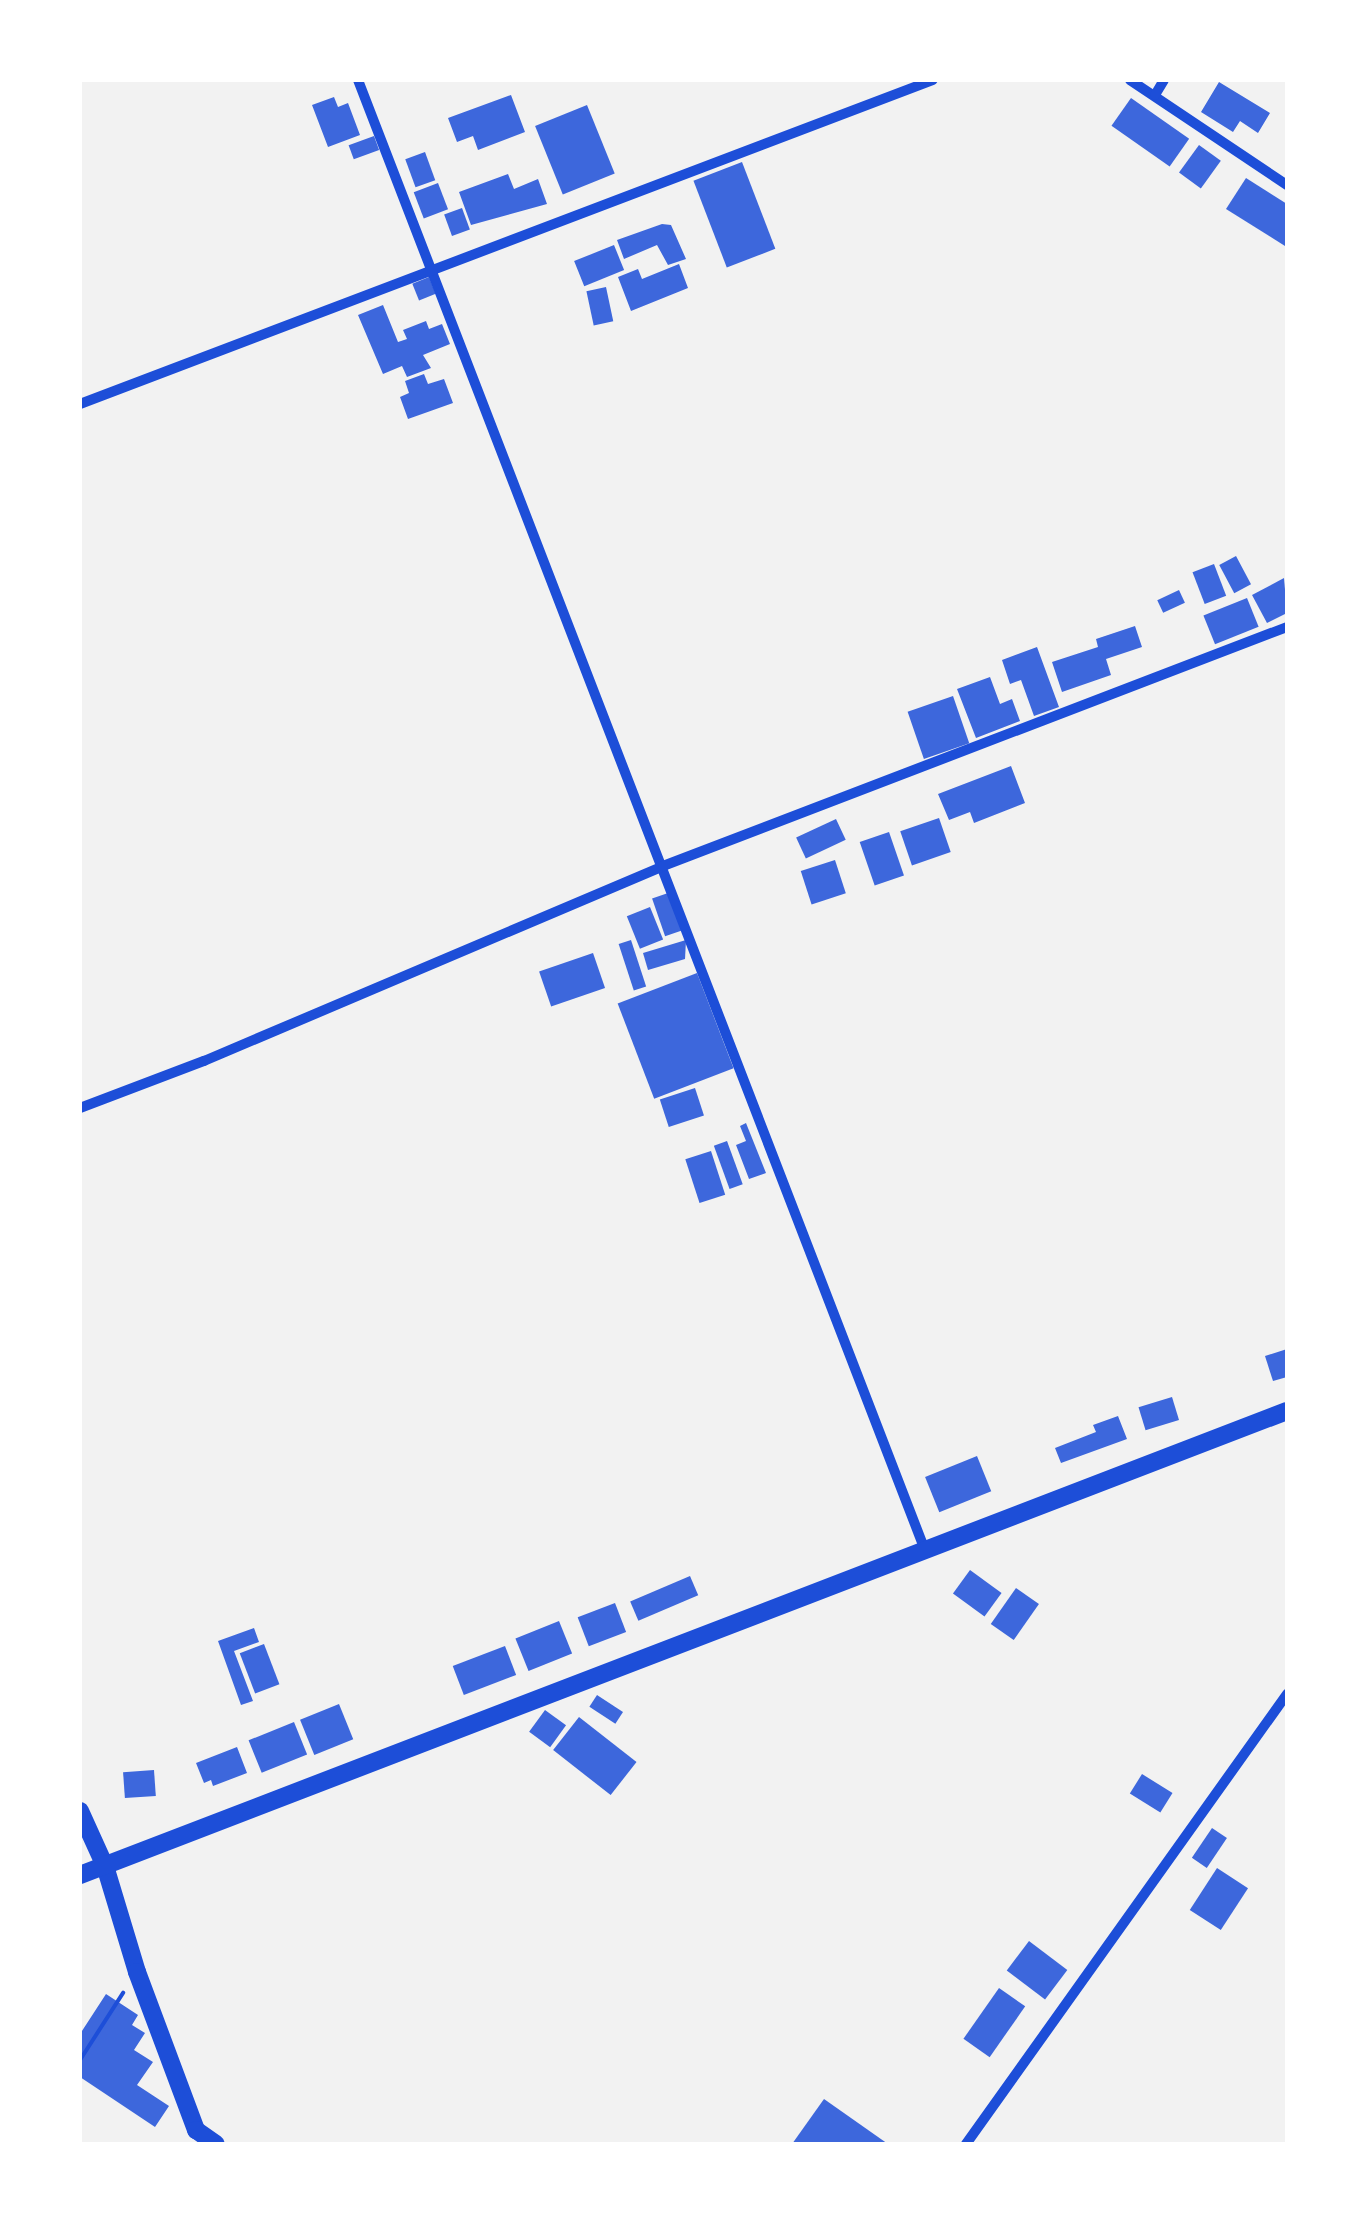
<!DOCTYPE html>
<html>
<head>
<meta charset="utf-8">
<style>
  body { margin:0 }
  #map { position:relative; width:1367px; height:2224px; overflow:hidden; background:#f2f2f2; font-family:Jost,sans-serif }
  div>[style] { position:absolute }
  [style*='--x'] { left:calc(var(--x)*1px); top:calc(var(--y)*1px); width:calc(var(--w)*1px); rotate:calc(var(--a)*1deg) }
  .building>* { inset:0; background:#3d67dc; transform-origin:0 0 }
  .path>* { height:4px; margin:-2px; padding:0 2px; transform-origin:2px; border-radius:2px; background:#1d4ed8 }
  .minor>* { height:10px; margin:-5px; padding:0 5px; transform-origin:5px; border-radius:5px; background:#1d4ed8 }
  .secondary>* { height:18px; margin:-9px; padding:0 9px; transform-origin:9px; border-radius:9px; background:#1d4ed8 }
  span { translate:-50% -50%; white-space:nowrap; text-align:center; line-height:1.15; -webkit-text-stroke:10px #fff; paint-order:stroke }
  .frame { position:absolute; inset:0; border:82px solid #fff; pointer-events:none }
</style>
</head>
<body>
<div id="map">
  <div class="building">
    <div style="clip-path:polygon(1219px 82px,1270px 113px,1258px 133px,1240px 121px,1233px 132px,1201px 112px)"></div>
    <div style="clip-path:polygon(511px 95px,525px 132px,478px 150px,473px 136px,457px 142px,448px 118px)"></div>
    <div style="clip-path:polygon(334px 97px,338px 107px,348px 103px,360px 135px,328px 147px,312px 105px)"></div>
    <div style="left:1131px;top:98px;width:71px;height:34px;rotate:35deg"></div>
    <div style="left:587px;top:105px;width:74px;height:56px;rotate:68deg"></div>
    <div style="left:374px;top:136px;width:15px;height:27px;rotate:70deg"></div>
    <div style="left:1199px;top:145px;width:27px;height:34px;rotate:36deg"></div>
    <div style="left:425px;top:152px;width:30px;height:21px;rotate:70deg"></div>
    <div style="left:742px;top:162px;width:93px;height:52px;rotate:69deg"></div>
    <div style="clip-path:polygon(508px 174px,514px 189px,538px 179px,547px 204px,471px 225px,459px 192px)"></div>
    <div style="clip-path:polygon(1246px 178px,1287px 204px,1285px 246px,1226px 209px)"></div>
    <div style="left:438px;top:183px;width:28px;height:26px;rotate:69deg"></div>
    <div style="left:462px;top:208px;width:23px;height:19px;rotate:70deg"></div>
    <div style="clip-path:polygon(662px 224px,671px 225px,686px 259px,668px 265px,657px 245px,624px 259px,617px 240px)"></div>
    <div style="left:614px;top:245px;width:27px;height:43px;rotate:68deg"></div>
    <div style="clip-path:polygon(679px 264px,688px 288px,631px 311px,618px 277px,638px 269px,642px 279px)"></div>
    <div style="left:429px;top:277px;width:18px;height:18px;rotate:68deg"></div>
    <div style="left:606px;top:287px;width:35px;height:20px;rotate:78deg"></div>
    <div style="clip-path:polygon(383px 305px,398px 342px,407px 339px,403px 330px,426px 321px,429px 329px,442px 324px,450px 344px,423px 355px,431px 368px,407px 377px,402px 366px,383px 374px,358px 315px)"></div>
    <div style="clip-path:polygon(424px 374px,428px 384px,444px 379px,453px 403px,408px 419px,400px 397px,409px 393px,405px 381px)"></div>
    <div style="left:1236px;top:556px;width:32px;height:19px;rotate:62deg"></div>
    <div style="left:1214px;top:564px;width:34px;height:23px;rotate:69deg"></div>
    <div style="clip-path:polygon(1284px 578px,1287px 613px,1267px 623px,1252px 595px)"></div>
    <div style="left:1179px;top:590px;width:14px;height:24px;rotate:65deg"></div>
    <div style="left:1247px;top:598px;width:31px;height:47px;rotate:68deg"></div>
    <div style="clip-path:polygon(1135px 626px,1142px 647px,1106px 659px,1111px 675px,1062px 692px,1052px 662px,1098px 647px,1096px 639px)"></div>
    <div style="clip-path:polygon(1037px 647px,1059px 707px,1034px 716px,1021px 680px,1010px 684px,1002px 660px)"></div>
    <div style="clip-path:polygon(990px 677px,1000px 704px,1012px 699px,1020px 721px,976px 738px,957px 689px)"></div>
    <div style="left:953px;top:696px;width:50px;height:48px;rotate:71deg"></div>
    <div style="clip-path:polygon(1011px 766px,1025px 803px,974px 823px,970px 812px,949px 820px,938px 794px)"></div>
    <div style="left:939px;top:818px;width:36px;height:41px;rotate:71deg"></div>
    <div style="left:836px;top:819px;width:23px;height:44px;rotate:65deg"></div>
    <div style="left:889px;top:832px;width:46px;height:31px;rotate:71deg"></div>
    <div style="left:835px;top:860px;width:35px;height:36px;rotate:72deg"></div>
    <div style="left:671px;top:892px;width:40px;height:20px;rotate:71deg"></div>
    <div style="left:650px;top:907px;width:35px;height:25px;rotate:68deg"></div>
    <div style="left:631px;top:940px;width:49px;height:13px;rotate:72deg"></div>
    <div style="clip-path:polygon(686px 940px,685px 959px,648px 970px,643px 953px)"></div>
    <div style="left:593px;top:953px;width:37px;height:57px;rotate:71deg"></div>
    <div style="left:697px;top:973px;width:102px;height:85px;rotate:69deg"></div>
    <div style="left:695px;top:1088px;width:29px;height:37px;rotate:72deg"></div>
    <div style="clip-path:polygon(746px 1123px,766px 1173px,749px 1179px,736px 1145px,746px 1141px,740px 1126px)"></div>
    <div style="left:727px;top:1141px;width:46px;height:14px;rotate:70deg"></div>
    <div style="left:711px;top:1151px;width:46px;height:27px;rotate:72deg"></div>
    <div style="clip-path:polygon(1287px 1349px,1287px 1377px,1273px 1381px,1265px 1356px)"></div>
    <div style="left:1172px;top:1397px;width:24px;height:35px;rotate:73deg"></div>
    <div style="clip-path:polygon(1118px 1416px,1127px 1439px,1061px 1463px,1055px 1448px,1096px 1432px,1093px 1425px)"></div>
    <div style="left:977px;top:1456px;width:38px;height:56px;rotate:68deg"></div>
    <div style="left:970px;top:1570px;width:39px;height:29px;rotate:36deg"></div>
    <div style="left:690px;top:1576px;width:21px;height:65px;rotate:67deg"></div>
    <div style="left:1016px;top:1588px;width:28px;height:44px;rotate:35deg"></div>
    <div style="left:615px;top:1603px;width:31px;height:40px;rotate:69deg"></div>
    <div style="left:559px;top:1621px;width:35px;height:47px;rotate:68deg"></div>
    <div style="clip-path:polygon(254px 1628px,259px 1642px,234px 1651px,253px 1701px,241px 1705px,218px 1641px)"></div>
    <div style="left:264px;top:1644px;width:43px;height:26px;rotate:69deg"></div>
    <div style="left:505px;top:1646px;width:31px;height:56px;rotate:69deg"></div>
    <div style="left:597px;top:1695px;width:31px;height:14px;rotate:33deg"></div>
    <div style="left:339px;top:1704px;width:38px;height:42px;rotate:68deg"></div>
    <div style="left:545px;top:1710px;width:26px;height:27px;rotate:36deg"></div>
    <div style="left:579px;top:1717px;width:73px;height:42px;rotate:38deg"></div>
    <div style="left:294px;top:1722px;width:35px;height:49px;rotate:68deg"></div>
    <div style="clip-path:polygon(237px 1747px,247px 1773px,213px 1786px,211px 1780px,204px 1783px,196px 1763px)"></div>
    <div style="left:154px;top:1770px;width:26px;height:31px;rotate:86deg"></div>
    <div style="left:1142px;top:1774px;width:36px;height:23px;rotate:32deg"></div>
    <div style="left:1212px;top:1828px;width:18px;height:36px;rotate:34deg"></div>
    <div style="left:1217px;top:1868px;width:37px;height:50px;rotate:33deg"></div>
    <div style="left:1029px;top:1941px;width:48px;height:37px;rotate:37deg"></div>
    <div style="left:999px;top:1988px;width:32px;height:62px;rotate:35deg"></div>
    <div style="clip-path:polygon(106px 1994px,138px 2015px,132px 2025px,145px 2033px,134px 2050px,153px 2062px,137px 2085px,169px 2106px,155px 2127px,80px 2077px,80px 2034px)"></div>
    <div style="clip-path:polygon(824px 2099px,888px 2144px,792px 2144px)"></div>
  </div>
  <div class="path">
    <div style="--x:80;--y:2060;--w:80;--a:-57.3"></div>
  </div>
  <div class="minor">
    <div style="--x:358;--y:80;--w:1576;--a:68.91"></div>
    <div style="--x:1130;--y:80;--w:189;--a:33.8"></div>
    <div style="--x:1155;--y:95;--w:17;--a:-59"></div>
    <div style="--x:80;--y:404;--w:912;--a:-20.8"></div>
    <div style="--x:80;--y:1108;--w:133;--a:-20.8"></div>
    <div style="--x:204;--y:1061;--w:499;--a:-23"></div>
    <div style="--x:663;--y:866;--w:668;--a:-20.96"></div>
    <div style="--x:966;--y:2144;--w:553;--a:-54.5"></div>
  </div>
  <div class="secondary">
    <div style="--x:80;--y:1811;--w:60;--a:65.6"></div>
    <div style="--x:105;--y:1866;--w:111;--a:73.2"></div>
    <div style="--x:137;--y:1972;--w:169;--a:69.5"></div>
    <div style="--x:196;--y:2130;--w:24;--a:35"></div>
    <div style="--x:80;--y:1875;--w:1293;--a:-21.03"></div>
  </div>
  <div class="frame"></div>
</div>
</body>
</html>
